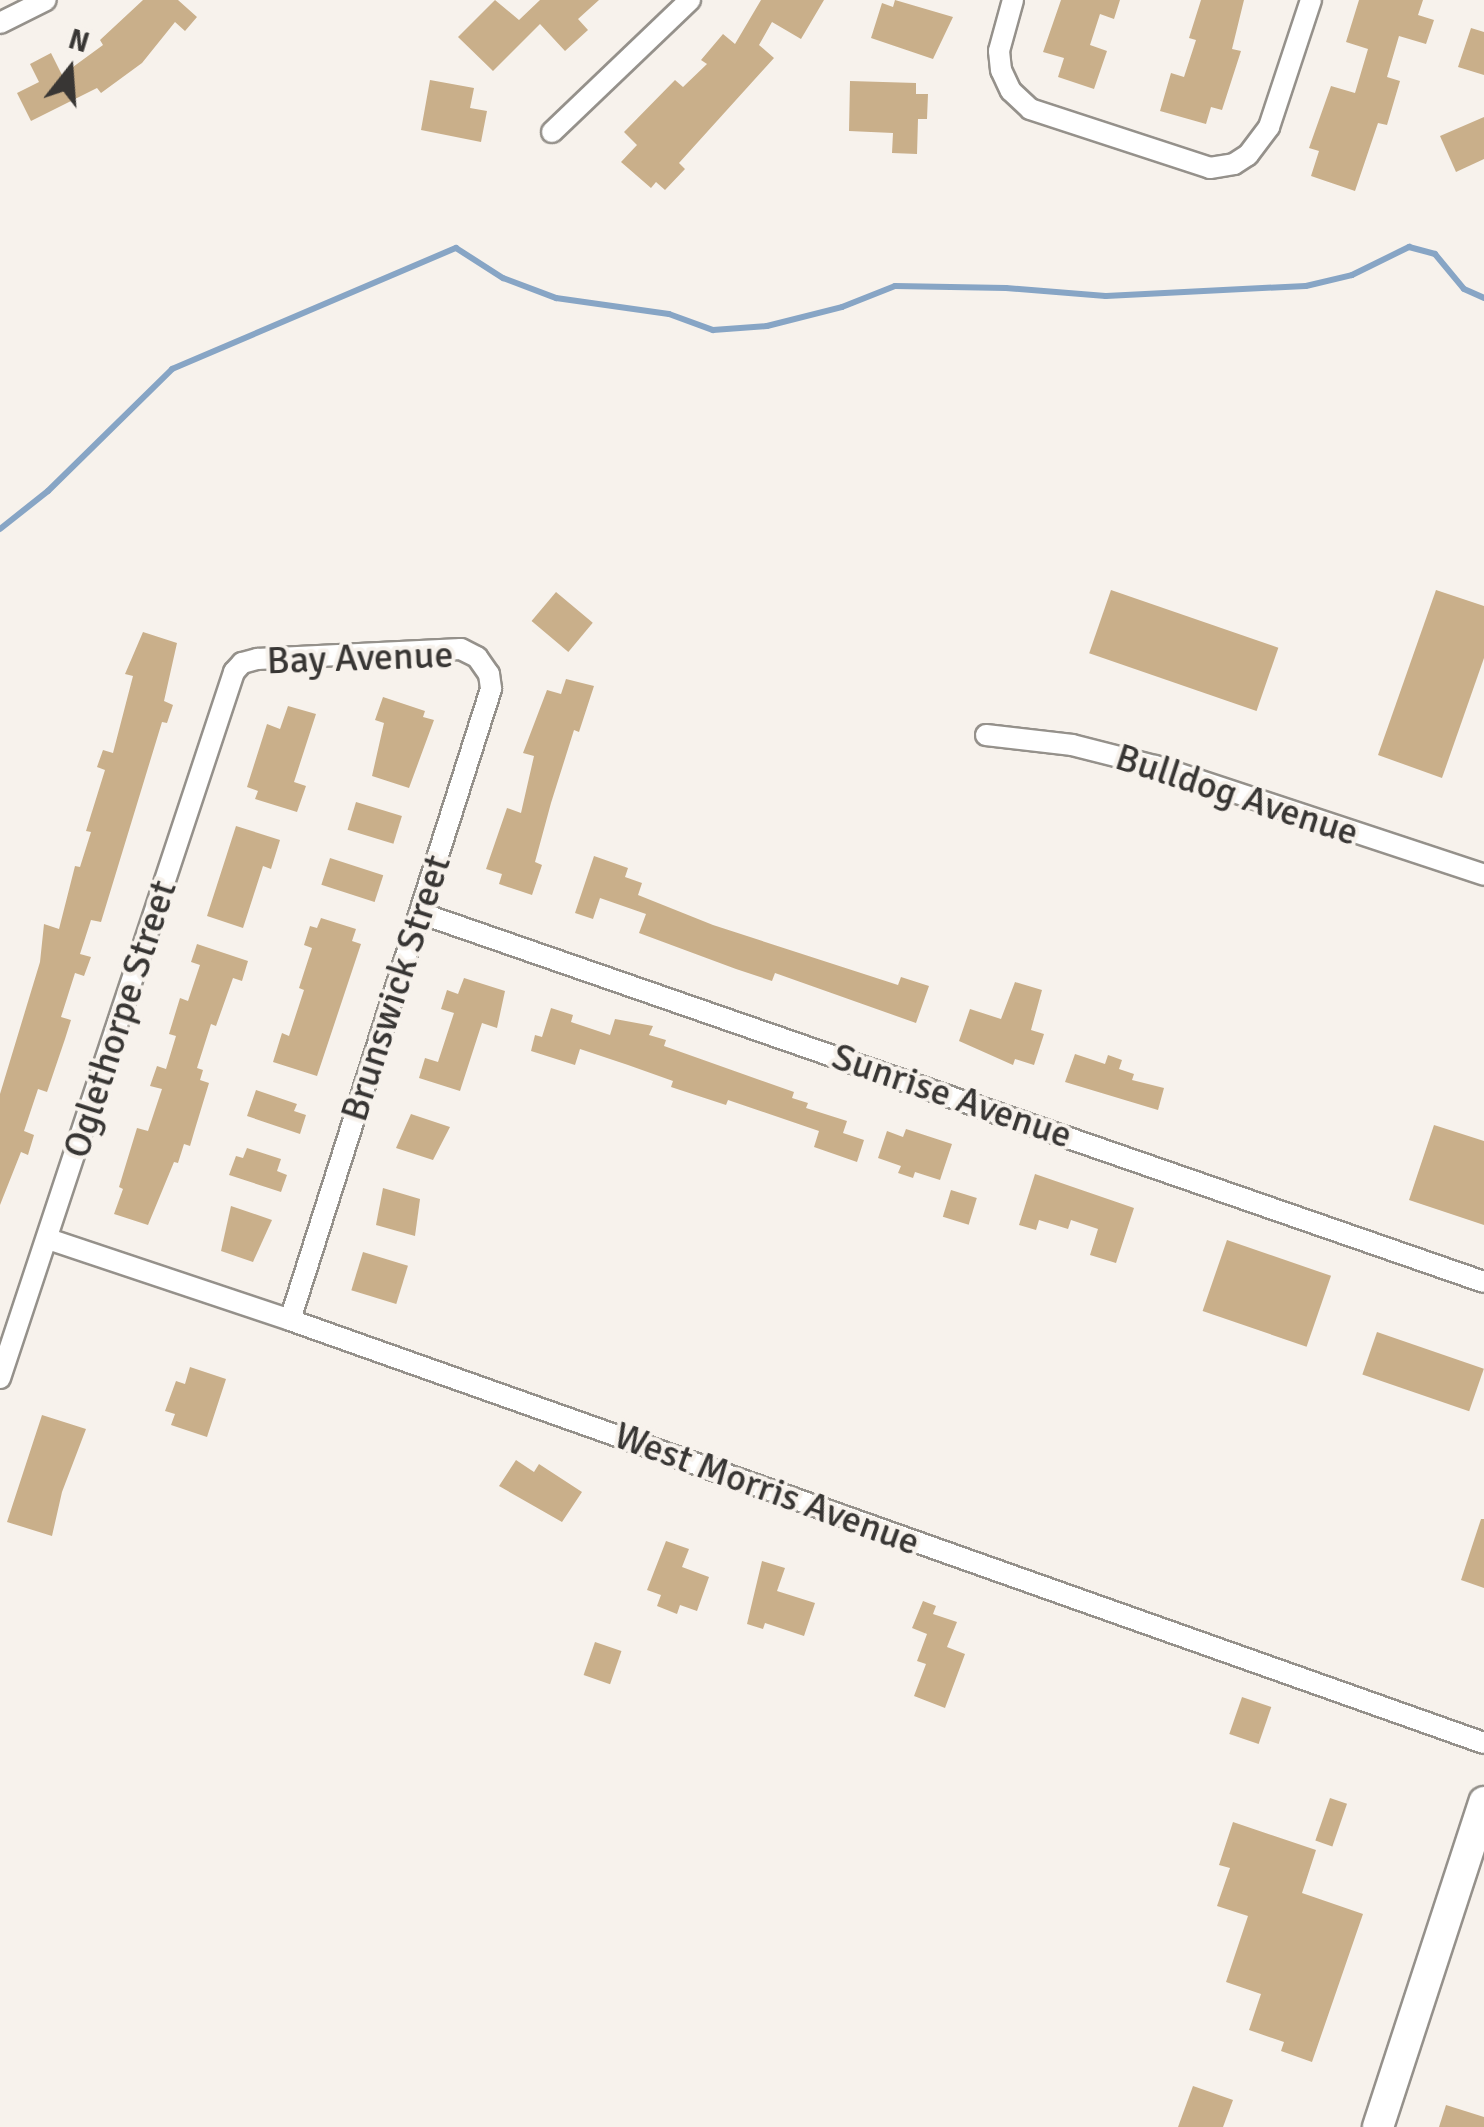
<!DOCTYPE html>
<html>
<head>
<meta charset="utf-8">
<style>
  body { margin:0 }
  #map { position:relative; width:1484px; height:2127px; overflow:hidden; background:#f7f2ec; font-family:Signika,sans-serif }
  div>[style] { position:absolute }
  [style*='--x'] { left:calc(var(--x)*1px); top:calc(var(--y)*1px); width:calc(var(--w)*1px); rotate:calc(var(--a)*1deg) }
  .stream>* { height:6px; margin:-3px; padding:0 3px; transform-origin:3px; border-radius:3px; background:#87a5c5 }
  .building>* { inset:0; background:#c9af8a; transform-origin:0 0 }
  .roads { filter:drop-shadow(2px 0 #95918b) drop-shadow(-2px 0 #95918b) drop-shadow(0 2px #95918b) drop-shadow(0 -2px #95918b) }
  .minor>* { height:20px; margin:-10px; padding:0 10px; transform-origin:10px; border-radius:10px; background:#fff }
  .primary>* { height:30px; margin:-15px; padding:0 15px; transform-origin:15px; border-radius:15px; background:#fff }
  span { translate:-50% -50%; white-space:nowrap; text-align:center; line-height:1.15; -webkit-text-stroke:8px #f7f2ec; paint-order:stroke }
  .street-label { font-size:38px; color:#383634 }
  .north { position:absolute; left:20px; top:20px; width:100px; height:100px; -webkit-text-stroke:8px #f7f2ec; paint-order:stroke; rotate:17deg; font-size:28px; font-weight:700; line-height:40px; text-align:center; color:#383634 }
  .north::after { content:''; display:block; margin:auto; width:35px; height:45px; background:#383634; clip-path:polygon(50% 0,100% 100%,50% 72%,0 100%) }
</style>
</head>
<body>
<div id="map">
  <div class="stream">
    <div style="--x:0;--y:529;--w:61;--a:-38.4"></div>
    <div style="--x:48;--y:491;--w:174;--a:-44.5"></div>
    <div style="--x:172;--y:369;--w:309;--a:-23.1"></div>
    <div style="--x:456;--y:248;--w:56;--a:32.6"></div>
    <div style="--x:503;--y:278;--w:57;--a:20.7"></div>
    <div style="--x:556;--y:298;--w:114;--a:8.1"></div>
    <div style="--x:669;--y:314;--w:47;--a:20"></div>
    <div style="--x:713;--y:330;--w:54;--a:-4.2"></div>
    <div style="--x:767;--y:326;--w:77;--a:-14.2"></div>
    <div style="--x:842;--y:307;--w:57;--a:-21.6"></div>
    <div style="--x:895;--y:286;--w:111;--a:1"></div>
    <div style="--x:1006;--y:288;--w:100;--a:4.6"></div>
    <div style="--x:1106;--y:296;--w:200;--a:-2.9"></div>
    <div style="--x:1306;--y:286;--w:47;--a:-13.4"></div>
    <div style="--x:1352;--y:275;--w:64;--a:-26.2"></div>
    <div style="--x:1409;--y:247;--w:27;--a:15"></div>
    <div style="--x:1435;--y:254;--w:45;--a:50.4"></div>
    <div style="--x:1464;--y:289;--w:22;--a:24"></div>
  </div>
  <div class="building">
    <div style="clip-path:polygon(143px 0,178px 0,197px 17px,185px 31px,175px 22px,142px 63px,101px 93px,97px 88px,31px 121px,17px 93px,39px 82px,30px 64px,51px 53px,62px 75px,103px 45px,100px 40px)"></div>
    <div style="clip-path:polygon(495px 0,519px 20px,540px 0,599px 0,578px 19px,588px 30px,565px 51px,540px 24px,493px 71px,458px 37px)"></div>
    <div style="clip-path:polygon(761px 0,824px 0,801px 39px,772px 22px,759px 45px,774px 58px,679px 163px,685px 169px,665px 190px,656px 182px,651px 188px,621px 162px,637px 145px,624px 132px,675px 80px,683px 87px,707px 64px,701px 60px,723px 34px,735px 44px)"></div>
    <div style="clip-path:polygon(895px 0,953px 17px,933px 59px,871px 38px,882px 3px,893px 7px)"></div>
    <div style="clip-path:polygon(1061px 0,1120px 0,1114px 19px,1100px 14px,1090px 45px,1107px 51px,1094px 89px,1058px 77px,1064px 58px,1043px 52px)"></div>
    <div style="clip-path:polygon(1201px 0,1244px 0,1232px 49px,1241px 51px,1222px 110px,1211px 107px,1206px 124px,1160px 111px,1171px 73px,1184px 77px,1196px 40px,1189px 38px)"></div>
    <div style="clip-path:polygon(1359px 0,1423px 0,1418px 15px,1434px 20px,1426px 44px,1399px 36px,1387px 77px,1400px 81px,1387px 125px,1378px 123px,1355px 191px,1311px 176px,1319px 151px,1309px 148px,1331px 86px,1355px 93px,1368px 49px,1346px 42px)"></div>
    <div style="clip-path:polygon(1471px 28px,1484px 32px,1484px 75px,1458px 67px)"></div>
    <div style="clip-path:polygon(430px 80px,474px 88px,470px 108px,487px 111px,481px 142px,421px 130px)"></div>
    <div style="clip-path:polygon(850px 81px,916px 83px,916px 94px,928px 94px,927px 119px,918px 119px,917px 154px,892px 153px,893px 133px,849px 131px)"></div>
    <div style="clip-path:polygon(1484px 117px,1484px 159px,1456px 172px,1440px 136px)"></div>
    <div style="left:1111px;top:590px;width:177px;height:67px;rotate:19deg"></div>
    <div style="clip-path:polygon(1436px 590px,1484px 606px,1484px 658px,1442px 778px,1378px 755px)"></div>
    <div style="left:556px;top:592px;width:48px;height:38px;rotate:40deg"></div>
    <div style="clip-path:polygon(143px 632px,177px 643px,164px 701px,173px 705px,167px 723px,162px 722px,101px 922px,91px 920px,80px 954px,91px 957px,84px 976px,75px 973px,61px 1017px,71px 1020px,65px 1039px,47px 1092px,38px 1089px,24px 1131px,34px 1135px,28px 1155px,21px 1152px,0 1205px,0 1094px,40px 962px,44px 924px,59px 929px,75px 866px,80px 867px,91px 832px,86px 831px,105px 770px,97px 767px,103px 750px,113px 753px,133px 676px,125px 674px)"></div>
    <div style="clip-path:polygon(566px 679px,594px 686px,579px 732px,574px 730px,551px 803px,535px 862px,542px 865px,532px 895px,499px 884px,502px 874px,486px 869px,507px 808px,521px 813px,534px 756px,523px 753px,547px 690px,561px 694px)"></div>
    <div style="clip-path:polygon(383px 697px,425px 711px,423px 717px,434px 720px,409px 788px,372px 776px,384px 723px,375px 720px)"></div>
    <div style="clip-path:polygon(288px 706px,316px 714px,294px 782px,306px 786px,297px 812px,255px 799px,258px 791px,247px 787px,267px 724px,280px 729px)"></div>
    <div style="left:356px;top:802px;width:48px;height:29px;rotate:17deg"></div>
    <div style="clip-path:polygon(236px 826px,280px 840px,271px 869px,263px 866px,243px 928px,207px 916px)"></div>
    <div style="clip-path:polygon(594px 856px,628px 868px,625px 877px,642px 883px,638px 895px,713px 925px,898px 985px,901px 977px,929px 986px,916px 1023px,775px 973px,772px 981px,736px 969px,639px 933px,646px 914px,600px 898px,593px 919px,575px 913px)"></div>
    <div style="left:330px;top:858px;width:56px;height:28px;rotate:18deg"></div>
    <div style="clip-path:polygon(321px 918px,356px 929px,352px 941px,361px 944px,317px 1076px,273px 1062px,282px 1033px,289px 1036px,304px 990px,299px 988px,312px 948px,304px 945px,310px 926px,317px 928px)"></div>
    <div style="clip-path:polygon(197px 944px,248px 961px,242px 981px,233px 978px,216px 1026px,211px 1024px,197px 1068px,203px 1070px,200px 1080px,209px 1083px,195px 1129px,190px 1146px,184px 1144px,178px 1163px,174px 1162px,148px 1225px,114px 1214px,123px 1189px,119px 1187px,137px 1128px,148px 1131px,162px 1089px,150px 1086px,157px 1066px,166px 1069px,176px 1036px,169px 1034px,180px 998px,188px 1001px,200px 965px,191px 962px)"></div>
    <div style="clip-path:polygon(464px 978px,505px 991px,497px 1028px,482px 1023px,460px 1091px,419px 1078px,425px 1058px,438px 1062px,454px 1013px,441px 1009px,447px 990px,458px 994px)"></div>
    <div style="clip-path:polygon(1015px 982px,1042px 990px,1031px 1030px,1044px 1034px,1034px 1065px,1015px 1059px,1013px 1065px,959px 1041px,970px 1009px,1001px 1019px)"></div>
    <div style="clip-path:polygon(551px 1008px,573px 1015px,571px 1022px,610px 1035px,615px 1019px,653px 1026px,649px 1035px,666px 1040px,664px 1046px,794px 1092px,792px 1098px,808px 1103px,806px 1108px,847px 1121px,843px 1133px,864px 1140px,857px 1162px,814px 1147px,819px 1131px,728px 1100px,726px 1105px,671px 1087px,673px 1081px,628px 1065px,580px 1049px,575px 1065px,531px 1051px,535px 1035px,542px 1037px)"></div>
    <div style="clip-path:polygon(1075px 1054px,1105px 1064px,1108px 1055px,1122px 1060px,1119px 1069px,1134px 1074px,1132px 1080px,1164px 1088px,1158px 1110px,1065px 1082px)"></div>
    <div style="clip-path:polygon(256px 1090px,297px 1104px,294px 1111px,306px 1115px,300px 1134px,247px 1116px)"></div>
    <div style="clip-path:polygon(411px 1114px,450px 1127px,433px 1160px,396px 1148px)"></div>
    <div style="clip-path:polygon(1434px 1125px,1484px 1141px,1484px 1225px,1409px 1200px)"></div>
    <div style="clip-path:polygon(906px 1129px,952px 1144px,940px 1180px,915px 1172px,913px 1178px,898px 1173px,901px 1166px,878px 1158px,887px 1131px,903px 1137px)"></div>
    <div style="clip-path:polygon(247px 1148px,281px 1159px,277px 1171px,287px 1175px,281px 1192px,229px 1175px,236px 1156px,243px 1158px)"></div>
    <div style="clip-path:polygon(1035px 1174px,1134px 1208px,1116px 1263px,1090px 1255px,1098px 1229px,1071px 1220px,1068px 1229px,1039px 1220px,1036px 1230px,1019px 1225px)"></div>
    <div style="clip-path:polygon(383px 1188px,420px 1199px,415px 1236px,376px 1225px)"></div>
    <div style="left:951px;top:1190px;width:27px;height:28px;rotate:17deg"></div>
    <div style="clip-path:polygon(231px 1206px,272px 1220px,253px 1262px,221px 1251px)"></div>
    <div style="left:1227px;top:1240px;width:110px;height:75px;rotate:19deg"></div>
    <div style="left:363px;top:1252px;width:47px;height:40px;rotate:17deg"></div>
    <div style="left:1377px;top:1332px;width:113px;height:45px;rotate:19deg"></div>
    <div style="clip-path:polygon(190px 1367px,226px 1379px,207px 1437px,171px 1425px,175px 1414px,165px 1411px,176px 1381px,185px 1384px)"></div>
    <div style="clip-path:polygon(42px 1415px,86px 1429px,62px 1492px,52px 1536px,7px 1522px)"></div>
    <div style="clip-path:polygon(516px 1460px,534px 1472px,539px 1464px,582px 1492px,562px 1522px,499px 1486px)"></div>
    <div style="clip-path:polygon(1481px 1519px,1484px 1519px,1484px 1588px,1461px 1580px)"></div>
    <div style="clip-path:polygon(666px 1541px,689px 1549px,682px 1567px,709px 1577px,697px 1611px,680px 1605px,677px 1614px,657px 1606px,661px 1595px,647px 1590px)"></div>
    <div style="clip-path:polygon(762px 1561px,785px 1568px,777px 1591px,815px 1603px,804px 1636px,765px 1623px,763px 1629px,747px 1624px)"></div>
    <div style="clip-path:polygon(923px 1601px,936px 1606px,933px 1614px,957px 1622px,947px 1647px,965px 1654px,945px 1708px,914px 1696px,926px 1664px,917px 1661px,927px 1634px,912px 1628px)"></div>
    <div style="left:595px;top:1642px;width:28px;height:35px;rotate:19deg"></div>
    <div style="left:1242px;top:1697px;width:31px;height:39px;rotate:19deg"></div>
    <div style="left:1330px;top:1798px;width:18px;height:45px;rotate:19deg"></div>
    <div style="clip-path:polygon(1233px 1822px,1316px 1850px,1302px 1893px,1363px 1914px,1312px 2062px,1281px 2051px,1284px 2042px,1249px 2030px,1261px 1994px,1226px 1982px,1248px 1916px,1217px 1906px,1230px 1868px,1219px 1865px)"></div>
    <div style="clip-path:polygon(1193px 2086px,1233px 2100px,1223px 2127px,1178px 2127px)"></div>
    <div style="clip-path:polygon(1446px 2105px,1484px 2117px,1484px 2127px,1439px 2127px)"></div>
  </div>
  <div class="roads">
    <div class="minor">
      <div style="--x:1013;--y:0;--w:53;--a:105.4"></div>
      <div style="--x:999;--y:51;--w:19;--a:84"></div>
      <div style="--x:1001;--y:70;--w:23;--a:65"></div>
      <div style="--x:1011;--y:91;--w:26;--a:43"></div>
      <div style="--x:1030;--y:109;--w:189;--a:18.1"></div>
      <div style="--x:1210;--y:168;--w:24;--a:-9"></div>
      <div style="--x:1234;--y:164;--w:17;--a:-33"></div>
      <div style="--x:1248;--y:155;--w:35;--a:-53"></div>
      <div style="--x:1269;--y:127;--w:134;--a:-71.7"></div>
      <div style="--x:0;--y:23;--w:51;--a:-26.6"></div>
      <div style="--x:552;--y:132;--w:191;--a:-43.7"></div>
      <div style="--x:986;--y:735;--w:87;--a:6.6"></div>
      <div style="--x:1072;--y:745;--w:86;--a:14.2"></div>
      <div style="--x:1155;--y:766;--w:347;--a:18.3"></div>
      <div style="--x:420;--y:913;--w:1126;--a:19.13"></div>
      <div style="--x:48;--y:1239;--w:255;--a:18.5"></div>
      <div style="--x:290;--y:1320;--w:1267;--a:19.51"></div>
      <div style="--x:0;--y:1378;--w:744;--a:-71.66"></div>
      <div style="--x:234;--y:672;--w:12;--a:-48"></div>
      <div style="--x:242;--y:663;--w:16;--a:-15"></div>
      <div style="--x:257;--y:659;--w:204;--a:-2.8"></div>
      <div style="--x:461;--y:649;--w:18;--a:27"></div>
      <div style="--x:477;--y:657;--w:21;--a:55"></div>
      <div style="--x:489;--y:674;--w:15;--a:82"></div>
      <div style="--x:491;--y:689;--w:662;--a:107.67"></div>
    </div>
    <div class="primary">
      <div style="--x:1378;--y:2127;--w:342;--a:-71.9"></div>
    </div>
  </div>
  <div class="street-label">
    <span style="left:360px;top:658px;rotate:-2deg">Bay Avenue</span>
    <span style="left:1237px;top:795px;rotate:18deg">Bulldog Avenue</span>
    <span style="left:396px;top:988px;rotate:-72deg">Brunswick Street</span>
    <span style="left:120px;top:1019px;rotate:-72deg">Oglethorpe Street</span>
    <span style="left:952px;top:1096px;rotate:19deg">Sunrise Avenue</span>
    <span style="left:767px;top:1489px;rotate:20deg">West Morris Avenue</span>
  </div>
  <div class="north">N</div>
</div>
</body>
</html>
